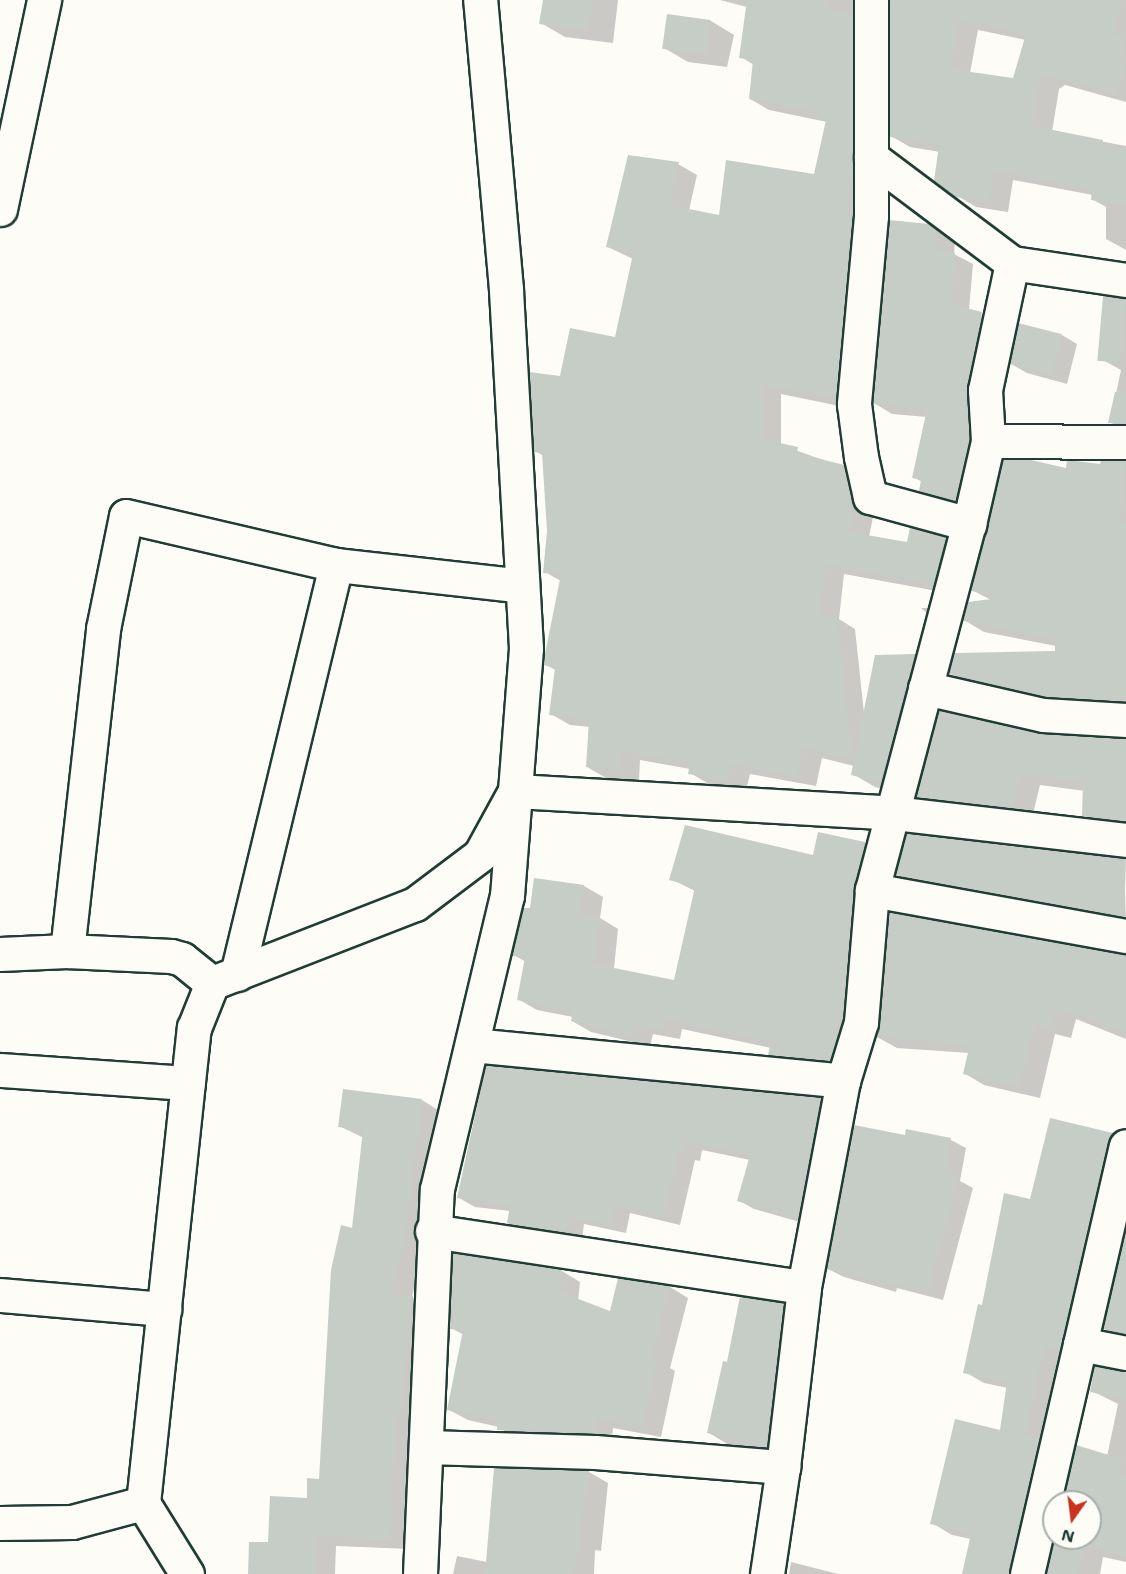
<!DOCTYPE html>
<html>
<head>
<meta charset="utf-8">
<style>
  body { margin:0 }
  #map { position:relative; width:1126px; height:1574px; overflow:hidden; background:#fdfcf7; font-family:"Shantell Sans",sans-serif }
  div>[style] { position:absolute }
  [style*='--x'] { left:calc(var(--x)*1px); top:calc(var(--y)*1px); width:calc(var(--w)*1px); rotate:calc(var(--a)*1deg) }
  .shadow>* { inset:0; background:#0003 }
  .building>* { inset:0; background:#c6cdc7; transform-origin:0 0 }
  .roads { filter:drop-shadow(2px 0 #1f3d34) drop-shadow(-2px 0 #1f3d34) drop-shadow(0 2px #1f3d34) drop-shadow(0 -2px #1f3d34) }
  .street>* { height:33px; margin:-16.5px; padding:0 16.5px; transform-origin:16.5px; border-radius:16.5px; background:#fdfcf7 }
  .secondary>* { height:33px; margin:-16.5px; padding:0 16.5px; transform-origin:16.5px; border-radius:16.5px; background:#fdfcf7 }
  span { translate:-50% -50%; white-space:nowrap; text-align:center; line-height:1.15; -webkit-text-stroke:6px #fdfcf7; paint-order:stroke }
  .north { position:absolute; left:1042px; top:1490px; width:60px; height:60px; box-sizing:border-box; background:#fdfcf7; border:2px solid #a4b0a9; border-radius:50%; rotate:194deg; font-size:16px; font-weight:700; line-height:24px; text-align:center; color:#1f3d34 }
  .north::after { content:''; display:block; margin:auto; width:21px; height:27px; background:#c8321e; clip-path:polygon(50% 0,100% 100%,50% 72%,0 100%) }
</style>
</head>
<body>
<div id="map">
  <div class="shadow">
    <div style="clip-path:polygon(544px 0,618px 0,613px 43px,565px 37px,541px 23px)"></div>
    <div style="clip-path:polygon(720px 0,877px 0,854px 409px,781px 394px,781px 445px,843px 467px,863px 478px,873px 517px,869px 537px,908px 544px,946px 539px,965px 550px,953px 594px,844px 574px,839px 619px,855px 629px,864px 713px,876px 656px,915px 655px,937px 668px,903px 795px,875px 787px,853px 774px,854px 766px,822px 758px,816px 786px,750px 774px,746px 791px,709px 784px,690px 773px,690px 769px,640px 760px,639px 780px,606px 778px,587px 767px,590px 727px,570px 725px,551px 714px,557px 671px,545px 664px,561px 581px,545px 572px,548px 531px,544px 456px,535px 451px,562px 378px,616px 339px,633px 259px,608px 247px,678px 164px,697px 175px,689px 210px,720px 217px,815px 176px,827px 122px,769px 110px,750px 99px,754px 65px,741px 57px,747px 7px)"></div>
    <div style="clip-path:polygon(evenodd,891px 0,1126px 0,1126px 102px,1065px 85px,1059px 89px,1052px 132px,1126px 146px,1126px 250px,1106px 239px,1106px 207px,1092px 199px,1093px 195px,1013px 180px,1008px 212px,976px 207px,956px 195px,940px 152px,910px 147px,891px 136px,891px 0,978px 30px,1026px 40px,1014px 80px,970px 73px,978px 30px)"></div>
    <div style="clip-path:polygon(668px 16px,711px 21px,734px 35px,727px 67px,688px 62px,664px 48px)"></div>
    <div style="clip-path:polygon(928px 225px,955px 242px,954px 254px,973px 264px,969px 310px,1000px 324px,973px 510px,939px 500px,921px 490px,922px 482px,914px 477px,927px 417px,892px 414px,874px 403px)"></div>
    <div style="clip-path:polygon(1126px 300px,1126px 432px,1110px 422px,1121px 370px,1103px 360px)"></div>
    <div style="clip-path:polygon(1062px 335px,1077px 344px,1067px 384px,1027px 373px,1011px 364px)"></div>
    <div style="clip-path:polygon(1126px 461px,1126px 711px,1067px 707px,970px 685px,950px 673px,1056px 652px,1056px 646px,984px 632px,964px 620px,991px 600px,972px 590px,1067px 470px)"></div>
    <div style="clip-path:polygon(921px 608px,928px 608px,943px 617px,936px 621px)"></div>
    <div style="clip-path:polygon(1039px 735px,1126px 740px,1126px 830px,1104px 827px,1084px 815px,1085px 791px,1040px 785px,1032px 818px,938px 807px,918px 796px)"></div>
    <div style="clip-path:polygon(820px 834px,865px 843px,884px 854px,848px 1071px,789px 1065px,770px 1054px,771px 1048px,682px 1029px,680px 1039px,653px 1034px,650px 1046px,591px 1032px,572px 1021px,573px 1017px,537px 1010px,518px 999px,526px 962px,514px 955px,531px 910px,584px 886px,603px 897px,600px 918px,618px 929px,614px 969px,675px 982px,695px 891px,671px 879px,814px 857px)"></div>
    <div style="clip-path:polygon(1124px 860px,1126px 924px,917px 886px,897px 874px)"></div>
    <div style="clip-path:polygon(1126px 955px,1126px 1039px,1076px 1019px,1071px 1038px,1055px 1034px,1040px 1098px,984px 1085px,964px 1073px,969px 1053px,897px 1048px,877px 1037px)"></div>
    <div style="clip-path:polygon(820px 1099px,836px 1108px,814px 1226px,754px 1209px,738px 1200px,750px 1160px,702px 1150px,700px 1161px,695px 1160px,680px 1225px,630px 1213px,626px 1233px,584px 1224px,582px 1240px,524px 1232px,508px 1223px,511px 1211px,475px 1207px,459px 1198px)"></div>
    <div style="clip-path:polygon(422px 1100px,441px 1112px,426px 1239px,412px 1297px,433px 1309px,409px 1549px,336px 1546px,335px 1574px,250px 1574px,321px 1480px,364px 1138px,339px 1126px)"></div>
    <div style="clip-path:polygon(1102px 1132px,1121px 1143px,1032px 1574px,963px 1574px,971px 1539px,952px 1535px,932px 1523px,1001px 1432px,1008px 1388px,984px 1383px,965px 1372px,983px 1306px,1032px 1201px)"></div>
    <div style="clip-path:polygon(906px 1137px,951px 1140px,966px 1148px,960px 1181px,973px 1188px,943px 1300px,897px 1288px,896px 1292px,844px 1277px,828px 1269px)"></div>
    <div style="clip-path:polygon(1126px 1236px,1126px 1341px,1105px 1329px)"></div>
    <div style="clip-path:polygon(562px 1271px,580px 1282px,578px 1301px,611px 1313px,670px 1287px,688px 1298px,670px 1368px,675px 1371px,661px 1437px,613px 1428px,612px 1443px,517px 1440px,499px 1427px,468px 1420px,449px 1410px,464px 1335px,451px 1328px)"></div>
    <div style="clip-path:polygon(783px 1304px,803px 1316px,787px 1457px,729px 1445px,709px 1433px,729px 1364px)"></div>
    <div style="clip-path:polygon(1126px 1372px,1126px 1562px,1103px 1557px,1100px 1574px,1046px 1574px,1055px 1538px,1090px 1538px,1118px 1404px,1092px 1391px)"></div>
    <div style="clip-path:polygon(589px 1472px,608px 1483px,601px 1551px,595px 1550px,594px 1574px,453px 1574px,457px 1556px,487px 1562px)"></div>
    <div style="clip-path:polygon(791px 1562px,838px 1574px,789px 1574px)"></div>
  </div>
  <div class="building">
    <div style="clip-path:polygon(543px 0,593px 0,589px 30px,539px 24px)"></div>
    <div style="clip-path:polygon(747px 0,826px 0,825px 9px,852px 13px,852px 176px,846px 216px,852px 217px,836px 399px,762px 384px,762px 439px,798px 447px,797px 453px,844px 465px,854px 506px,849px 532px,907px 542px,910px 527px,946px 537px,934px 584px,826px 564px,819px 618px,837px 616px,852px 760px,803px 748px,797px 776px,731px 764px,727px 781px,688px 774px,690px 763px,621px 750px,620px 770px,586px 767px,589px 720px,549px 715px,555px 668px,543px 665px,544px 659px,561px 574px,543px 573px,547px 531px,542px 453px,534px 452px,529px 372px,560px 376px,570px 328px,615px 337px,633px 254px,606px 247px,628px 155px,679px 162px,669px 205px,719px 215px,726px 160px,814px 174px,826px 120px,819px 119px,820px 112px,749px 99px,753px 60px,739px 58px)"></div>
    <div style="clip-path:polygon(evenodd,890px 0,1122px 0,1113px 33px,1125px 36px,1120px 62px,1125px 64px,1117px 95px,1045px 75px,1040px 78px,1033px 126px,1103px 140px,1102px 144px,1126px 149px,1126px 205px,1091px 200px,1092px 189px,994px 170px,989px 202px,955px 197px,934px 181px,939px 145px,890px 137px,890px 0,959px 20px,1026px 34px,1013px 78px,950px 69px,959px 20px)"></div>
    <div style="left:667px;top:14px;width:44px;height:35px;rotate:8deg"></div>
    <div style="clip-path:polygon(889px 220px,929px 224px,937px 230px,936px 251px,955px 253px,951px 304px,982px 312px,967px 386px,969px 439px,955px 501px,919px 491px,921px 480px,912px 478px,927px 409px,873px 404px)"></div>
    <div style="left:1103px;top:296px;width:23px;height:65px;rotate:5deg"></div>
    <div style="left:1018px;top:323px;width:45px;height:42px;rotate:14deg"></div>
    <div style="clip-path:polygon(1115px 392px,1126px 393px,1126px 423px,1108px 423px)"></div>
    <div style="clip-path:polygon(1003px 460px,1031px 460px,1066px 468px,1067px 460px,1100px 464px,1101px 461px,1126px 461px,1120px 521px,1126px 523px,1126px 701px,1046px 696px,949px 674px,954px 653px,1055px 651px,1055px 639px,963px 621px,968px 602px,1007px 597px,971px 591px)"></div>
    <div style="clip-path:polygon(915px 654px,881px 783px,851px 775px,875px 655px)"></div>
    <div style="clip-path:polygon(939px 710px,1039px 733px,1126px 739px,1126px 821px,1082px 816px,1083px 782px,1020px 774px,1012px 808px,916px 797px)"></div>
    <div style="clip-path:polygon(685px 825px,813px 855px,818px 832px,865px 842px,853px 888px,842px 1018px,830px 1061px,768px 1055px,771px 1042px,663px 1019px,661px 1029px,634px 1024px,631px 1036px,571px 1021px,573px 1011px,517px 1000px,525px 957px,512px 956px,513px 952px,523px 908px,530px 908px,534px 878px,584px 885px,580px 914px,600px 917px,594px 964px,674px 980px,695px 887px,669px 880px)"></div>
    <div style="clip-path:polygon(906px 833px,1126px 858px,1124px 917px,895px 875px)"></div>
    <div style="clip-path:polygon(889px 912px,1126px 954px,1126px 1032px,1100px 1027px,1102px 1022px,1056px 1008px,1051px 1028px,1035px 1024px,1020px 1087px,963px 1074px,970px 1044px,876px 1037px)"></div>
    <div style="clip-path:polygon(486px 1065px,821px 1098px,798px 1219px,737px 1201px,750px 1155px,686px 1142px,684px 1153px,679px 1152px,664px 1217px,614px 1205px,610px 1225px,569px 1216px,567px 1232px,507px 1223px,510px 1205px,457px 1198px)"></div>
    <div style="clip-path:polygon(343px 1089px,422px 1099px,406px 1227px,391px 1295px,413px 1296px,401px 1413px,396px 1413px,390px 1539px,317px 1535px,315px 1574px,248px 1574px,249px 1542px,268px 1542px,270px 1496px,307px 1498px,307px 1478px,319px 1479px,331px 1270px,341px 1225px,352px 1228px,363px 1130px,338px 1127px)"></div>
    <div style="clip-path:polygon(1050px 1118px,1113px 1133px,1060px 1350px,1044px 1347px,1025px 1436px,1039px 1439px,1009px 1574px,962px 1574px,971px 1534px,930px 1524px,955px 1419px,1000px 1430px,1007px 1382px,963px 1373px,978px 1304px,982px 1305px,1004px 1193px,1030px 1199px)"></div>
    <div style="clip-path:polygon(854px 1125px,905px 1135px,906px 1129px,951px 1138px,944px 1174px,958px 1178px,928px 1292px,826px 1269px)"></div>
    <div style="clip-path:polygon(1126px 1229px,1126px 1334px,1103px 1329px)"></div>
    <div style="clip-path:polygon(453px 1253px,562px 1270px,560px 1292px,610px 1311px,618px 1278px,670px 1286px,652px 1358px,657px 1359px,643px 1428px,595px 1418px,593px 1433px,497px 1430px,498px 1420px,447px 1410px,463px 1330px,450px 1329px)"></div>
    <div style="clip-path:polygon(740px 1296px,783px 1303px,766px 1447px,707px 1433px,723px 1361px,727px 1362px)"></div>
    <div style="clip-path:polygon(1095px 1366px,1126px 1371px,1126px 1400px,1090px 1392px)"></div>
    <div style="clip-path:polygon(1076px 1445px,1122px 1459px,1119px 1474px,1126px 1476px,1126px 1556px,1084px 1546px,1078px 1574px,1046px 1574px,1055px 1538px,1090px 1538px,1090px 1502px,1063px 1502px)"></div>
    <div style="clip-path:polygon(494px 1468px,589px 1471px,574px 1574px,485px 1574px)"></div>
  </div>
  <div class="roads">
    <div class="street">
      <div style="--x:871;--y:0;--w:216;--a:90"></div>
      <div style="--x:871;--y:216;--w:189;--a:95.2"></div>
      <div style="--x:854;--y:404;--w:53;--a:82.5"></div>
      <div style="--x:861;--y:457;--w:41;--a:77.3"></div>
      <div style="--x:870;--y:497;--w:103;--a:15.3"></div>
      <div style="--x:871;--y:157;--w:176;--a:36.9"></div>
      <div style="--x:1012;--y:263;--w:130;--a:102"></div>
      <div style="--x:985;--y:390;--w:51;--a:86.6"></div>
      <div style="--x:0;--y:209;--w:214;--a:-78.1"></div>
      <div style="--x:1012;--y:263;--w:115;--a:8.5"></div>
      <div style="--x:925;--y:688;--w:121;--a:12.9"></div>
      <div style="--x:1043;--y:715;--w:83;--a:3.4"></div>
      <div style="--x:872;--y:890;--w:258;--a:10.3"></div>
      <div style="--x:67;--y:951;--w:104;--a:2.8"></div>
      <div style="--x:171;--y:956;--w:11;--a:15"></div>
      <div style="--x:182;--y:959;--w:38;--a:39"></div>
      <div style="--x:0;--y:954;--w:67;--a:-2.6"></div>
      <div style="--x:67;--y:951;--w:324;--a:-83.6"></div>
      <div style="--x:103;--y:629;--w:115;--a:-78.5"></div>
      <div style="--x:126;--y:516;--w:216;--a:13.1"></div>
      <div style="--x:237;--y:974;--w:421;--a:-76.4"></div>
      <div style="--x:336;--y:565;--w:187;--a:6.4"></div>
      <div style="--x:472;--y:1045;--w:373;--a:5.5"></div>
      <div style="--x:843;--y:1081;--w:62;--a:-73"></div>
      <div style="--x:861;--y:1022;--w:132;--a:-85.2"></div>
      <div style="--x:872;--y:890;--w:379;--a:-75.2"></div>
      <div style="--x:969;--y:524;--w:85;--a:-77.1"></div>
      <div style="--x:988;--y:441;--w:138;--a:0.4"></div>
      <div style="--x:0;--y:1070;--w:188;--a:4"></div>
      <div style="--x:432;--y:1231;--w:376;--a:8.6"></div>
      <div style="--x:0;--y:1295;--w:165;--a:4.9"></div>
      <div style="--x:1080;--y:1344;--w:47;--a:11.1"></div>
      <div style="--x:426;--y:1447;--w:169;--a:1.7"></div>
      <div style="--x:595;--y:1452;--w:189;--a:4.6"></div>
      <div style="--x:783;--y:1467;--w:181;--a:-83.3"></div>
      <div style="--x:804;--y:1287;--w:210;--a:-79.3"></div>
      <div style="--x:0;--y:1523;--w:72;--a:-0.8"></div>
      <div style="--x:72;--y:1522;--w:73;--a:-15"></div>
      <div style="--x:420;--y:1574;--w:385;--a:-87.5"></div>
      <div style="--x:437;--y:1189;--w:301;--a:-76.6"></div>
      <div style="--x:507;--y:896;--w:105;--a:-85.6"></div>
      <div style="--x:515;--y:791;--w:380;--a:3.3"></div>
      <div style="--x:894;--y:813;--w:234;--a:6.6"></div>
      <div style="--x:767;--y:1574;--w:108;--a:-81.5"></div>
      <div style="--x:1027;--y:1574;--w:439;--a:-77"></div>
    </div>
    <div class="secondary">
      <div style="--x:187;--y:1574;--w:84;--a:-121.8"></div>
      <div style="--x:143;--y:1503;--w:478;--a:-83.9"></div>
      <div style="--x:194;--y:1028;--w:48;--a:-68.2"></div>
      <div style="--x:212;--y:983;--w:218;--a:-21.3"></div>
      <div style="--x:415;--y:904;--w:81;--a:-37"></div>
      <div style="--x:480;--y:855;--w:73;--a:-61.3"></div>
      <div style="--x:515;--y:791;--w:143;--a:-85.6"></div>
      <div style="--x:526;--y:648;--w:360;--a:-93.2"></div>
      <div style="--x:506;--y:289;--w:290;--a:-95.1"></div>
    </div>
  </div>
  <div class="north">N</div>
</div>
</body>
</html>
